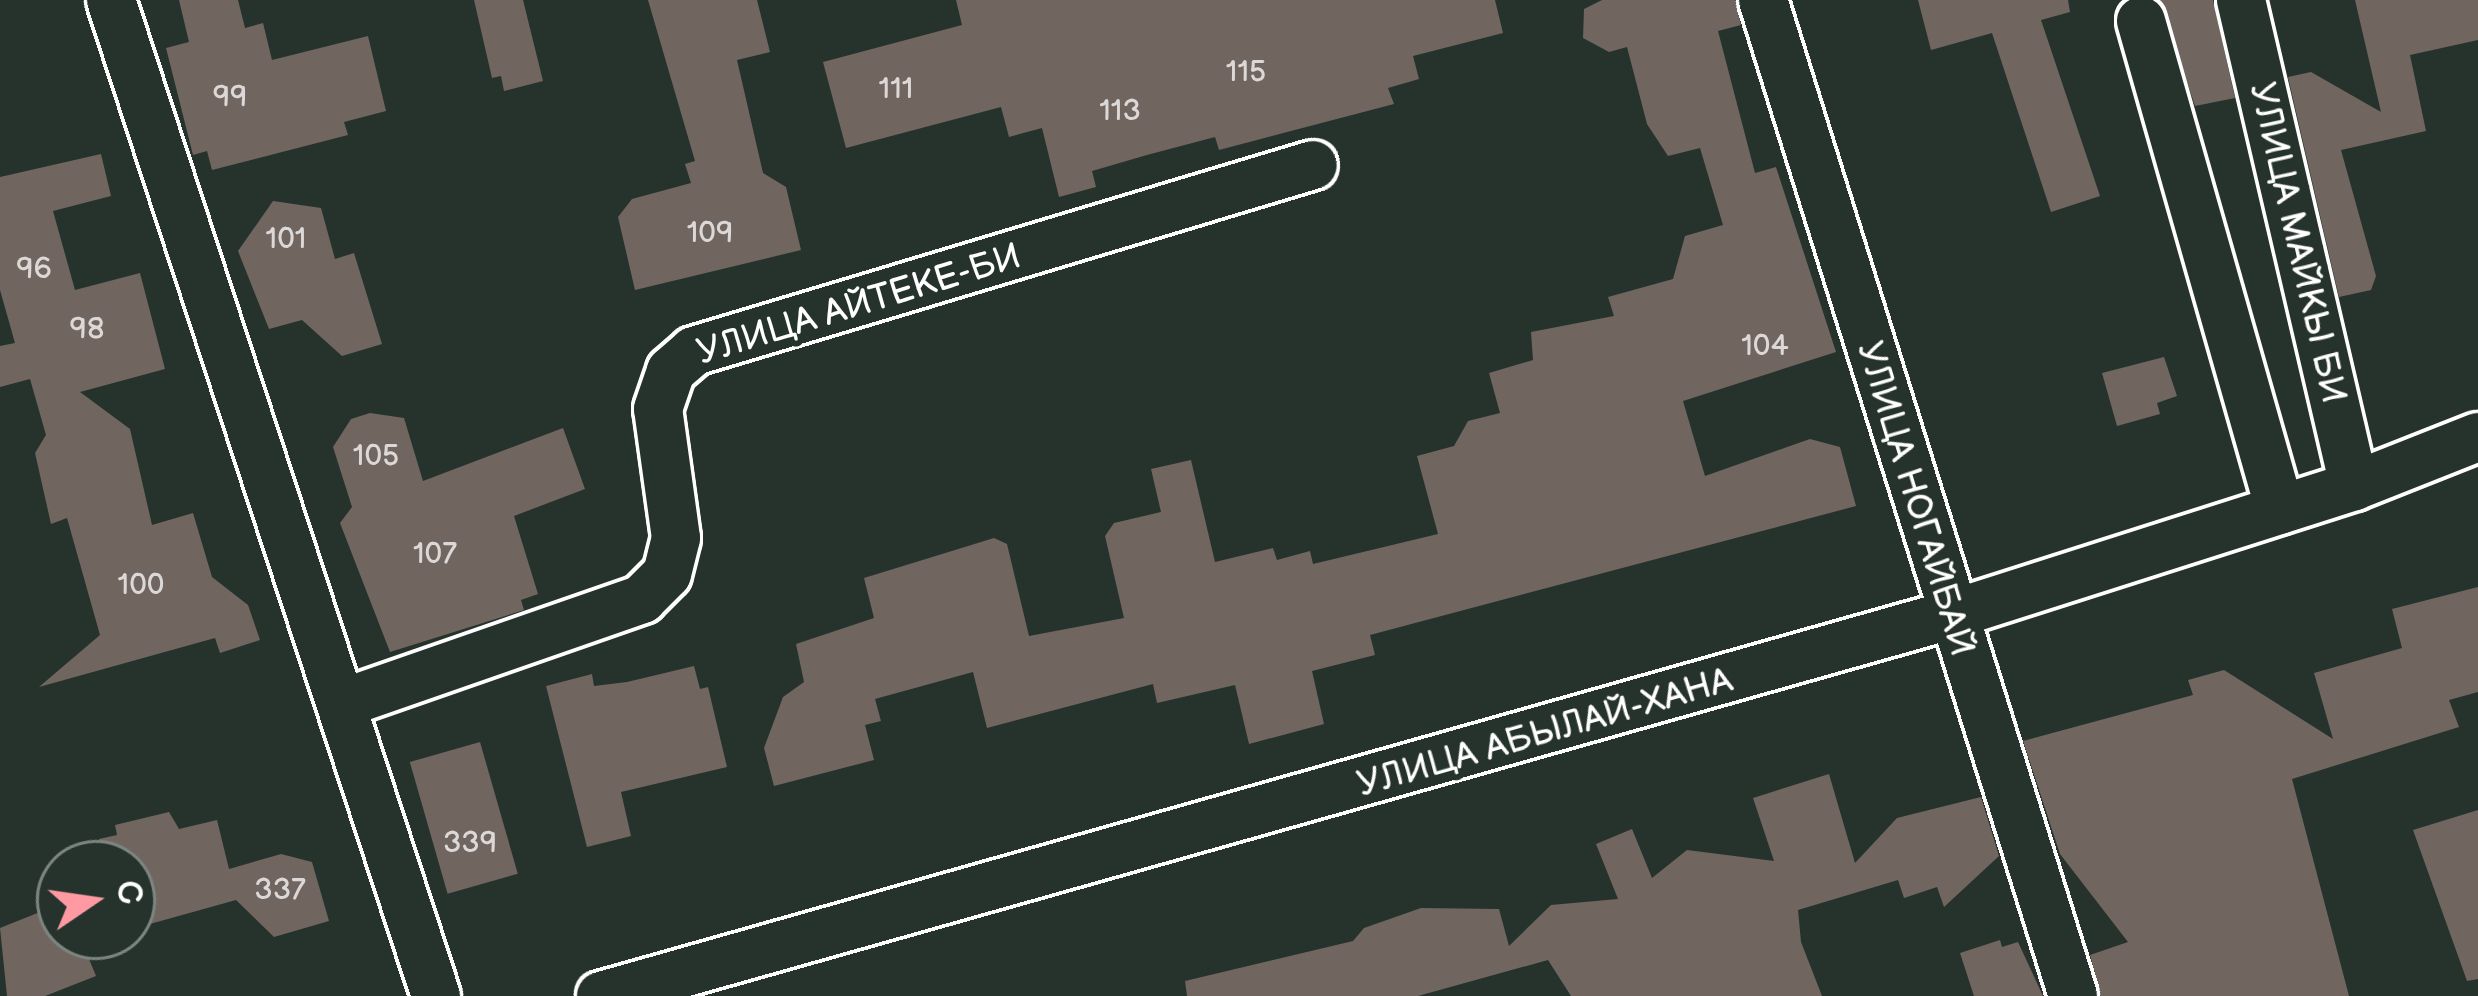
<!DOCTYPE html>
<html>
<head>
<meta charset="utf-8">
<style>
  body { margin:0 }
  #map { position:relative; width:2478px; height:996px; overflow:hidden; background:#26332d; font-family:"Balsamiq Sans",sans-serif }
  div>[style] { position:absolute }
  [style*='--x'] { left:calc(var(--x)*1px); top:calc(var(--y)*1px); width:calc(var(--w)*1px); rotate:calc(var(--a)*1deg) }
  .building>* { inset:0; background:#71655f; transform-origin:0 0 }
  .roads { filter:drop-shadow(3px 0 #fff) drop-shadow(-3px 0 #fff) drop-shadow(0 3px #fff) drop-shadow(0 -3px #fff) }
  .street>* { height:48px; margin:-24px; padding:0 24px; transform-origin:24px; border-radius:24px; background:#26332d }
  span { translate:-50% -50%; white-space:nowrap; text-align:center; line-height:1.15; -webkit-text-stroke:12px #26332d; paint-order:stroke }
  .number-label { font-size:30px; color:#dcd8d7 }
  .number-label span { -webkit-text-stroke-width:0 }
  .street-label { font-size:36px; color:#fff }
  .north { position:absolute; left:36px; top:840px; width:120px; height:120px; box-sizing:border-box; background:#26332d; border:3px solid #7d8581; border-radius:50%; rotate:77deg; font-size:33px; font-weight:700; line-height:48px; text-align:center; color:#fff }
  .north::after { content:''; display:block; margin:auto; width:42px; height:54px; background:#ff9aa2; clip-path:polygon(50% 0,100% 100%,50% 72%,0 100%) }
</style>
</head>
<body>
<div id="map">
  <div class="building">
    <div style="clip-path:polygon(179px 0,238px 0,245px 28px,263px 23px,272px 60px,368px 36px,386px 111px,344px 122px,348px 135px,212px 170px,207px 151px,193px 155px,166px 48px,189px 42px)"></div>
    <div style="clip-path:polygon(474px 0,523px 0,543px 81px,504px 91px,501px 76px,492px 78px)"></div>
    <div style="clip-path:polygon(648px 0,757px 0,770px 52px,737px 60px,763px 173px,786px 187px,801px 250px,635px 290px,618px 217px,632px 199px,691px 183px,685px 164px,695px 161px)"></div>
    <div style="clip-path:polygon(956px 0,1495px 0,1503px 33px,1413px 56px,1419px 79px,1388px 88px,1394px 104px,1219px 150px,1215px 137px,1147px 155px,1092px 171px,1096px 187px,1059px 197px,1042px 128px,1009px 137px,1001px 107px,846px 148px,823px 62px,962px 25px)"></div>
    <div style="clip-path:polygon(1602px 0,1735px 0,1741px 25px,1718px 31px,1755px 173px,1776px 167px,1836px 352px,1683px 401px,1705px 476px,1810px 439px,1840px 447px,1856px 506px,1370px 635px,1375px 655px,1312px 671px,1324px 724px,1249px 744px,1235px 685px,1157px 703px,1153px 684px,987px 728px,973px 672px,875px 699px,881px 721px,865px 725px,874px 760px,774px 786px,764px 748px,783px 697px,804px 682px,796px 644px,874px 618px,864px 578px,994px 538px,1007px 544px,1029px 636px,1124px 618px,1105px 536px,1114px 523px,1161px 512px,1151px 469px,1191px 460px,1215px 562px,1273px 548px,1277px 560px,1310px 551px,1313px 564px,1438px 534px,1417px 456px,1454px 446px,1468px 421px,1500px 413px,1489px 373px,1533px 360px,1531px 332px,1614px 316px,1608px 297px,1673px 279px,1685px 236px,1723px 225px,1700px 148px,1668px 156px,1647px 124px,1627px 47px,1609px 52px,1583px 38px,1584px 9px)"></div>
    <div style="clip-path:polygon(1918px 0,2068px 0,2070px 12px,2041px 20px,2100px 196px,2051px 212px,1992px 33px,1931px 50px)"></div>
    <div style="clip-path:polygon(2160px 0,2213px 0,2235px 98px,2195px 106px)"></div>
    <div style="clip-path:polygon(2355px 0,2478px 0,2478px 40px,2410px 55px,2426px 131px,2341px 150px,2376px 276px,2371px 290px,2339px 297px,2288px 77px,2311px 72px,2381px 112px)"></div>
    <div style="clip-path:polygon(101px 154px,111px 196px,53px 211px,75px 290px,140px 273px,165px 369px,80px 392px,130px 429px,152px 525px,193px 513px,212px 577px,248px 605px,260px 640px,220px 653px,215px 638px,39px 687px,100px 635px,67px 518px,51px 524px,35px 453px,46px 435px,30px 379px,0 387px,0 346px,15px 343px,0 290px,0 177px)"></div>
    <div style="clip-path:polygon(273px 201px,321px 208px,335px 259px,354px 253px,382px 344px,342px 356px,302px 320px,269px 329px,238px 251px)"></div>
    <div style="clip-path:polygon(2164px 357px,2177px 396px,2157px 403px,2160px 414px,2117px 426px,2102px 373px)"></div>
    <div style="clip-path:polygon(370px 413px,404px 418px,423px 481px,563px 428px,585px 489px,514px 516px,538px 594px,521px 600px,524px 610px,390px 652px,340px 523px,352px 507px,333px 447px,351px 419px)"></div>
    <div style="clip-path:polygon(2478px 587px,2478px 692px,2449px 700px,2459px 727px,2292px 779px,2349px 996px,2101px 996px,2090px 955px,2128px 942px,2060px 854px,2023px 741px,2193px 695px,2188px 680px,2224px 670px,2333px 739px,2314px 673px,2402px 648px,2392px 609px)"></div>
    <div style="clip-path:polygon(694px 666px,700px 689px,708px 687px,727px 767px,621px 792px,631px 836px,587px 847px,546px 686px,592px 674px,594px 686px,627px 682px)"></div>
    <div style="left:480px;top:742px;width:137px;height:73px;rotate:74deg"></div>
    <div style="clip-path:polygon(1829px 774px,1855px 863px,1897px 818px,1981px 797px,1999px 856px,1944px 907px,1937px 887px,1904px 898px,1898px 880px,1798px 910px,1801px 942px,1822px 996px,1571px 996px,1548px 960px,1418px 996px,1187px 996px,1185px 981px,1353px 941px,1364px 928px,1421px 908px,1499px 909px,1509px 946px,1551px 905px,1618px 899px,1596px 844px,1632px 829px,1652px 878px,1687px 850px,1774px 861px,1753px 798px)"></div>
    <div style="clip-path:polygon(2478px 810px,2478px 979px,2467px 981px,2413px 830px)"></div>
    <div style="clip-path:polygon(169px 812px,179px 829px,217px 820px,229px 869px,281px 854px,312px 862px,329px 921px,274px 937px,236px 900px,132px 929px,132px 864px,60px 868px,102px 850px,99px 839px,117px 835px,115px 825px)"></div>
    <div style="clip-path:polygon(60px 904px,60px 936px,105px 936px,82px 942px,96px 976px,45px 996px,7px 996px,0 928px)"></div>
    <div style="clip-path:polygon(2000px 940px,2002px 947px,2018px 942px,2043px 996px,1974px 996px,1960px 953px)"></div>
  </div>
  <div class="roads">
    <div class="street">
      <div style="--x:111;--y:0;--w:1048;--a:71.93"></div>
      <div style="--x:1763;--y:0;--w:1043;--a:72.71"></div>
      <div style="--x:2241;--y:0;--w:499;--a:76.9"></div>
      <div style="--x:2141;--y:21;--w:508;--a:74.13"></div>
      <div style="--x:341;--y:704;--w:319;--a:-19.2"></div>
      <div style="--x:642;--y:599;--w:35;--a:-45"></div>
      <div style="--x:667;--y:574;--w:37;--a:-76"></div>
      <div style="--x:676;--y:538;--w:130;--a:-97.9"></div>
      <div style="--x:658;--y:409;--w:40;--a:-71.1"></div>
      <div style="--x:671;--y:371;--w:30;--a:-41"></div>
      <div style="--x:694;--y:351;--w:646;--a:-16.72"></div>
      <div style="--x:601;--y:996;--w:1402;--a:-15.77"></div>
      <div style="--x:1950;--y:615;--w:424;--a:-17.7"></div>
      <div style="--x:2354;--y:486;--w:133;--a:-21.6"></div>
    </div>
  </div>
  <div class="number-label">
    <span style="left:1246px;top:72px">115</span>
    <span style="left:896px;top:89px">111</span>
    <span style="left:230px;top:97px">99</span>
    <span style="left:1120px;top:111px">113</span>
    <span style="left:710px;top:233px">109</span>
    <span style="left:286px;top:239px">101</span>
    <span style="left:34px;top:269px">96</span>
    <span style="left:87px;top:329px">98</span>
    <span style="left:1765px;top:346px">104</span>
    <span style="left:376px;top:456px">105</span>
    <span style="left:435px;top:554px">107</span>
    <span style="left:141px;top:585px">100</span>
    <span style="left:470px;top:843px">339</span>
    <span style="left:280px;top:890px">337</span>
  </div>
  <div class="street-label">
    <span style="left:2297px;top:243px;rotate:77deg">УЛИЦА МАЙКЫ БИ</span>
    <span style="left:859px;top:305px;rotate:-17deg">УЛИЦА АЙТЕКЕ-БИ</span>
    <span style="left:1915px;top:499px;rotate:73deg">УЛИЦА НОГАЙБАЙ</span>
    <span style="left:1545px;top:733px;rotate:-16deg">УЛИЦА АБЫЛАЙ-ХАНА</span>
  </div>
  <div class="north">С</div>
</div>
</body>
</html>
